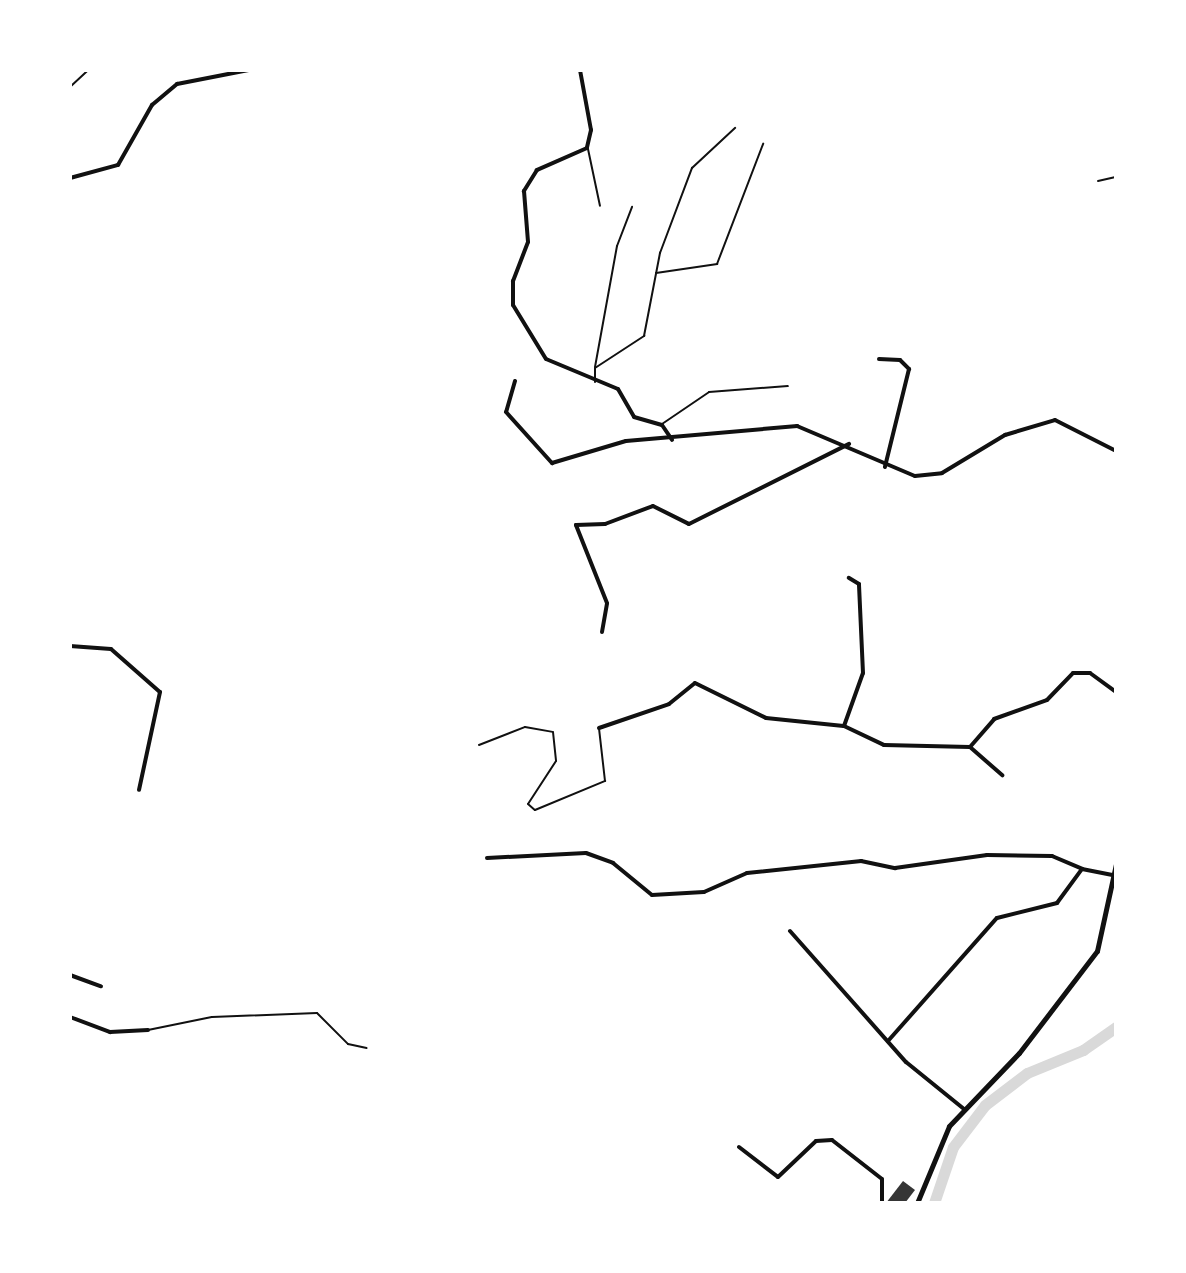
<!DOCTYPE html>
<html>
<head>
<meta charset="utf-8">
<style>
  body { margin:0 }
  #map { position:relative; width:1186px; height:1273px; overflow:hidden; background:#fff; font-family:Montserrat,sans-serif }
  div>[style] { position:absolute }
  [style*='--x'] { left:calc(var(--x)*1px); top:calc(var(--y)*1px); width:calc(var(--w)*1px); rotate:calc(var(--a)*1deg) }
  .river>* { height:11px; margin:-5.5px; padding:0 5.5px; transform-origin:5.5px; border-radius:5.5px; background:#d9d9d9 }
  .building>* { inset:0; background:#353535 }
  .service>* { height:2px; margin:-1px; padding:0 1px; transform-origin:1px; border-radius:1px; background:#111 }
  .minor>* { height:4px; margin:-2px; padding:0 2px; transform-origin:2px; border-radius:2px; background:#111 }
  .tertiary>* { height:5px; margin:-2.5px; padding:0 2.5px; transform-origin:2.5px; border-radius:2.5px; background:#111 }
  span { translate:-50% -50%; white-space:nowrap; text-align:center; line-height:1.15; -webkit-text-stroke:6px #fff; paint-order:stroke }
  .frame { position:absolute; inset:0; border:72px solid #fff; pointer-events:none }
</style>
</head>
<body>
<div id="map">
  <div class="river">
    <div style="--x:934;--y:1203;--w:59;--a:-71.3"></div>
    <div style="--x:953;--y:1147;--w:53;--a:-52.7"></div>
    <div style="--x:985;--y:1105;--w:53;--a:-37.3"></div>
    <div style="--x:1027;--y:1073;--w:61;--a:-22.3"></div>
    <div style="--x:1083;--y:1050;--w:40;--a:-34.9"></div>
  </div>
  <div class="building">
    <div style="clip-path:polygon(903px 1181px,915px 1190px,905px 1203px,886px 1203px)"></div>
  </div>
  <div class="service">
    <div style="--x:70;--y:87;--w:25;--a:-43"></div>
    <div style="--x:588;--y:149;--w:58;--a:78.1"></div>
    <div style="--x:1098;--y:181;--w:18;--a:-13"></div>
    <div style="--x:656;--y:273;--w:62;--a:-8.4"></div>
    <div style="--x:717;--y:264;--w:129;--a:-69"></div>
    <div style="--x:595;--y:367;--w:123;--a:-79.7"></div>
    <div style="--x:617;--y:246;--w:42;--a:-69"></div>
    <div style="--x:595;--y:382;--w:14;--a:-90"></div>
    <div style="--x:595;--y:368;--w:59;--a:-33.1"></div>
    <div style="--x:644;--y:336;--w:85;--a:-79.1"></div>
    <div style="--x:660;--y:253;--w:91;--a:-69.4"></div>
    <div style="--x:692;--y:168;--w:59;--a:-42.9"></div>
    <div style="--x:662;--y:424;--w:57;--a:-34.2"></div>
    <div style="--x:709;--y:392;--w:79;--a:-4.3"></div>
    <div style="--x:479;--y:745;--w:49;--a:-21.4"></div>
    <div style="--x:525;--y:727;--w:28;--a:10"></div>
    <div style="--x:553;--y:732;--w:29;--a:84"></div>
    <div style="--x:556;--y:761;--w:51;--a:123.1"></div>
    <div style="--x:528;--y:804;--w:9;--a:41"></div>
    <div style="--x:535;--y:810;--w:76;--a:-22.5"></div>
    <div style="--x:605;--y:781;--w:53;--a:-96.5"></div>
    <div style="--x:148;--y:1030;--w:65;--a:-11.5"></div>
    <div style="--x:212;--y:1017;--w:105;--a:-2.2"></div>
    <div style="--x:317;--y:1013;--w:44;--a:45"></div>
    <div style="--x:348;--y:1044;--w:19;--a:12"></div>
  </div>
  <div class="minor">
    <div style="--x:580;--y:70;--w:61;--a:79.6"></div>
    <div style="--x:591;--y:130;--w:18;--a:103"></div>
    <div style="--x:587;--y:148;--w:55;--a:156.3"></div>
    <div style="--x:537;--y:170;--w:25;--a:122"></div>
    <div style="--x:524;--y:191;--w:51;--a:85.5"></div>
    <div style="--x:528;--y:242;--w:42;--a:111"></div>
    <div style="--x:513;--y:281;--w:24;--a:90"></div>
    <div style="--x:513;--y:305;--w:63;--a:58.6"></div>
    <div style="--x:546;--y:359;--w:78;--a:22.6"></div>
    <div style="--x:618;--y:389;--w:32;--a:60"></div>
    <div style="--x:634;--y:417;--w:29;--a:16"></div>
    <div style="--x:662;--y:425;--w:18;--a:56"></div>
    <div style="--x:70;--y:178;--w:50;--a:-15.2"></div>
    <div style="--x:118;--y:165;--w:69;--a:-60.5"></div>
    <div style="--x:152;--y:105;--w:33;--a:-40"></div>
    <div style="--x:177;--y:84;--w:73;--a:-11"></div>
    <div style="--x:879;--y:359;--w:21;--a:3"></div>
    <div style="--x:900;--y:360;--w:13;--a:45"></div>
    <div style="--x:909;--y:369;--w:101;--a:103.8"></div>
    <div style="--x:515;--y:381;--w:32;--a:106"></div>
    <div style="--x:506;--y:412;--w:69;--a:48"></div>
    <div style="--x:552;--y:463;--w:77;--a:-16.6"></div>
    <div style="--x:626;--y:441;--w:172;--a:-5"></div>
    <div style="--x:797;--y:426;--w:128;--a:23"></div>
    <div style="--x:915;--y:476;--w:27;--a:-6"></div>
    <div style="--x:942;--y:473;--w:74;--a:-31.1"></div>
    <div style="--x:1005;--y:435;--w:52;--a:-16.7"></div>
    <div style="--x:1055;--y:420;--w:68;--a:26.9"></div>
    <div style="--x:602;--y:632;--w:29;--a:-80"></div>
    <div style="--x:607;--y:603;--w:84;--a:-111.7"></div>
    <div style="--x:576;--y:525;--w:29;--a:-2"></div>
    <div style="--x:605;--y:524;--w:51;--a:-20.6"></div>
    <div style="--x:653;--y:506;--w:40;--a:26.6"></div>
    <div style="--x:689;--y:524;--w:179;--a:-26.6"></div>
    <div style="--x:70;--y:646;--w:41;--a:4.2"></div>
    <div style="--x:111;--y:649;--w:65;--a:41.3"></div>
    <div style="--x:160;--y:692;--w:100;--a:102.1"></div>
    <div style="--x:844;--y:726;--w:56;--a:-70.3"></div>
    <div style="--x:863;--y:673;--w:89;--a:-92.6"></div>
    <div style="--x:859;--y:584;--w:12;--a:-149"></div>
    <div style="--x:599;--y:728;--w:74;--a:-18.9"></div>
    <div style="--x:669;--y:704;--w:33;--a:-39"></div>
    <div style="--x:695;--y:683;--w:79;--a:26.2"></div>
    <div style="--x:766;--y:718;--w:78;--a:5.9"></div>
    <div style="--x:844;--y:726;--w:44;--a:25.4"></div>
    <div style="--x:884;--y:745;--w:86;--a:1.3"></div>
    <div style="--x:970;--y:747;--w:37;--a:-49"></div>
    <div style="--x:994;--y:719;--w:56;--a:-19.7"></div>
    <div style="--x:1047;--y:700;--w:37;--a:-46"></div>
    <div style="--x:1073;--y:673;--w:17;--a:0"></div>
    <div style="--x:1090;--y:673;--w:32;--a:36"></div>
    <div style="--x:970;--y:747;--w:43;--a:41.2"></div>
    <div style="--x:487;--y:858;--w:99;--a:-2.9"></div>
    <div style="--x:586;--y:853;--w:29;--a:20"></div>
    <div style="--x:613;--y:863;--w:50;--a:39.4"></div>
    <div style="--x:652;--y:895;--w:52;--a:-3.3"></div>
    <div style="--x:704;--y:892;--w:47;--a:-23.8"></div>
    <div style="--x:747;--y:873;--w:115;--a:-6"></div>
    <div style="--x:861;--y:861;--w:35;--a:12"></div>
    <div style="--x:895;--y:868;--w:93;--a:-8"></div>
    <div style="--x:987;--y:855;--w:65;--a:0.9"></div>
    <div style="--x:1052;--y:856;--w:33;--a:23"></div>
    <div style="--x:790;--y:931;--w:175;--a:48.5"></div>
    <div style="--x:906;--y:1062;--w:75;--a:39"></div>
    <div style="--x:70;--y:975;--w:33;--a:20"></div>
    <div style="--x:70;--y:1017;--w:43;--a:20.6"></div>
    <div style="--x:110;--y:1032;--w:38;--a:-3"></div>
    <div style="--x:888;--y:1041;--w:164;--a:-48.5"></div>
    <div style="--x:997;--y:918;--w:62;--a:-14"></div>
    <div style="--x:1057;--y:903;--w:42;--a:-53.7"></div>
    <div style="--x:1082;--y:869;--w:31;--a:11"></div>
    <div style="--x:739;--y:1147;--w:49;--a:37.6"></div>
    <div style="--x:778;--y:1177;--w:52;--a:-43.5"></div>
    <div style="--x:816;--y:1141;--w:16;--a:-4"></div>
    <div style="--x:832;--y:1140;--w:63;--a:38"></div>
    <div style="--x:882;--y:1179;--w:24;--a:90"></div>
  </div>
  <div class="tertiary">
    <div style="--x:917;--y:1203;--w:83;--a:-67.4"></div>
    <div style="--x:949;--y:1126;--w:101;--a:-46.2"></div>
    <div style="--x:1019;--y:1053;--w:128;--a:-52.6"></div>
    <div style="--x:1097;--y:951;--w:89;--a:-77.7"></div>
  </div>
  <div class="frame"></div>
</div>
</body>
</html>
